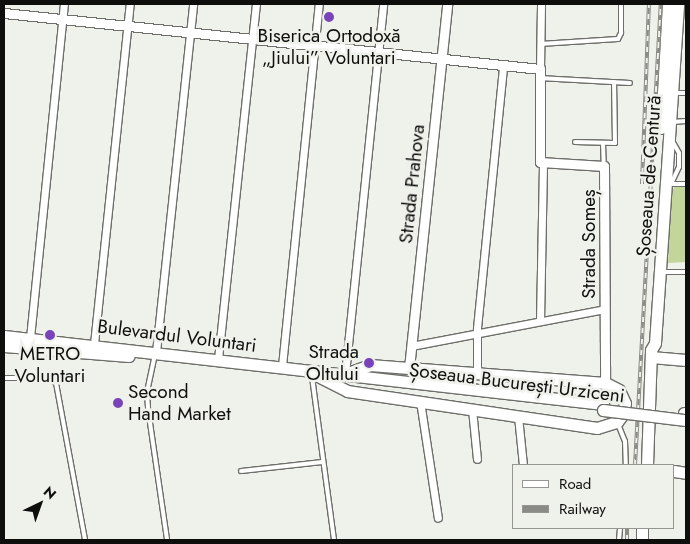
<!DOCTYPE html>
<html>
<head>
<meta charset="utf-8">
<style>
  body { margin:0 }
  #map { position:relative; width:690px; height:544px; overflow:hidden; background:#eff1eb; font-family:Jost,sans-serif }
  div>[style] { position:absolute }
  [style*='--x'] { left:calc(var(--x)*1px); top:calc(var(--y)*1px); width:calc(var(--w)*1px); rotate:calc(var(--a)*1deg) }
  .green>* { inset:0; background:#c4d59c }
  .roads { filter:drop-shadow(1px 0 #6d6e69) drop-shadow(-1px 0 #6d6e69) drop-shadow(0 1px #6d6e69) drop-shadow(0 -1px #6d6e69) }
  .service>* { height:4px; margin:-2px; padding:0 2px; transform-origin:2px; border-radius:2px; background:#fff }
  .minor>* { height:7px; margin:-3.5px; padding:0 3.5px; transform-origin:3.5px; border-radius:3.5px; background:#fff }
  .tertiary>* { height:9px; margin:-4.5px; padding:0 4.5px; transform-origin:4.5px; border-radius:4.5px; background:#fff }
  .primary>* { height:11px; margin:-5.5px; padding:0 5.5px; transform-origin:5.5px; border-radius:5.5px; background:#fff }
  .trunk>* { height:11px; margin:-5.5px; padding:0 5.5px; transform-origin:5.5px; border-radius:5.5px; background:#fff }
  .rail>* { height:4px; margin-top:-2px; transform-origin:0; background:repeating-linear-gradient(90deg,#eff1eb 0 5.5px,#8a8b87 0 11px); box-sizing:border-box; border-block:1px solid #8a8b87 }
  .bridges { filter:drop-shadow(1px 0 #6d6e69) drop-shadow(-1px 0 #6d6e69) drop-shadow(0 1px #6d6e69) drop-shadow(0 -1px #6d6e69) }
  .trunk-bridge>* { height:11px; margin:-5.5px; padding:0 5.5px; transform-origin:5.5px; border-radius:5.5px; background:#fff }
  .dots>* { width:14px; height:14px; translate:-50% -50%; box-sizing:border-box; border:2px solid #eff1eb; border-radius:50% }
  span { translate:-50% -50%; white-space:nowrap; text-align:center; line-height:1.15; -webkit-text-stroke:5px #eff1eb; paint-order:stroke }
  .poi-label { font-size:19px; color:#0e0e0d }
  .right { translate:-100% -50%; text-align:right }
  .left { translate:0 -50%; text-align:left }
  .street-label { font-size:19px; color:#0e0e0d }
  .frame { position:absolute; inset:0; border:5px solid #0e0e0d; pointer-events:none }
  .legend { position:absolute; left:512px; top:464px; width:162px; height:65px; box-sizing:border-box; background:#eff1eb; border:1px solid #959692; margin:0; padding:6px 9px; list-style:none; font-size:15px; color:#0e0e0d }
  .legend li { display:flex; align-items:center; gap:10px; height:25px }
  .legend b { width:25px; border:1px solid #959692 }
  .north { position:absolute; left:15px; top:479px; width:50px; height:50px; -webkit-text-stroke:4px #eff1eb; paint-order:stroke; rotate:42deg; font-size:14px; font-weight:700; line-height:20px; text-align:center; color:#0e0e0d }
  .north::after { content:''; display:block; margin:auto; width:18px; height:22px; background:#0e0e0d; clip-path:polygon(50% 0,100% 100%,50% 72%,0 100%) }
</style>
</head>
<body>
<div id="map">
  <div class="green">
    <div style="clip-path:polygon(675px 185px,686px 186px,686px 262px,668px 263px,671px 194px)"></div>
  </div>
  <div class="roads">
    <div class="service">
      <div style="--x:540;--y:44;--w:78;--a:-3.7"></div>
      <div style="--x:618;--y:39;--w:7;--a:-63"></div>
      <div style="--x:621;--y:33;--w:29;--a:-90"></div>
      <div style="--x:539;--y:78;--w:91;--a:3.1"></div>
      <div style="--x:674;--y:93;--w:12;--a:0"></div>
      <div style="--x:672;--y:122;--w:14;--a:-4"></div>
      <div style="--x:575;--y:142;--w:40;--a:1.4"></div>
      <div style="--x:615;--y:143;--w:61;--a:-90.9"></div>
      <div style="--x:603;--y:143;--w:23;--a:88"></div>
      <div style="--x:670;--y:184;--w:16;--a:0"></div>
      <div style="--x:671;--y:184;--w:19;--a:-65"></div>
      <div style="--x:679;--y:167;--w:14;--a:-90"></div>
      <div style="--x:679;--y:153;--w:13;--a:-119"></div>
      <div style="--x:662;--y:272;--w:24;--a:0"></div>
      <div style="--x:154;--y:359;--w:35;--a:102"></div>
      <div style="--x:147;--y:393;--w:16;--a:86"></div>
      <div style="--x:148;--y:409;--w:132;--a:81.7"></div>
      <div style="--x:312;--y:377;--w:164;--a:82.3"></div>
      <div style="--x:4;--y:378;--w:44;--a:0"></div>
      <div style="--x:48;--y:378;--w:9;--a:32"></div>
      <div style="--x:56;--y:383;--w:160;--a:79.5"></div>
      <div style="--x:618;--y:424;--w:18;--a:68"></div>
      <div style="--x:625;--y:441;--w:24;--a:88"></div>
      <div style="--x:241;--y:471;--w:82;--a:-6.3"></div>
      <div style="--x:619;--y:540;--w:12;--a:-85"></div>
    </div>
    <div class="minor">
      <div style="--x:540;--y:69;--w:65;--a:-89.1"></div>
      <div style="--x:540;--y:321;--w:157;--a:-88.9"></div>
      <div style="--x:30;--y:338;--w:336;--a:-84.2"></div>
      <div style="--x:94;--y:344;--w:342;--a:-84"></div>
      <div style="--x:411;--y:346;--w:197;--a:-10.8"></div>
      <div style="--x:156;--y:352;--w:350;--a:-83.9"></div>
      <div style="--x:218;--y:359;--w:357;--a:-83.9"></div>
      <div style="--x:282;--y:366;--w:364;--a:-84.2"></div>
      <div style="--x:477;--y:373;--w:45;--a:-90"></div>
      <div style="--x:477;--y:328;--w:263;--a:-84.3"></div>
      <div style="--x:345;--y:374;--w:372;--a:-84.1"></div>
      <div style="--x:420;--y:401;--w:118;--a:81.3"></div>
      <div style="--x:472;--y:409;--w:50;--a:84.3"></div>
      <div style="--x:518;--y:416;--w:49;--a:84.2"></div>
    </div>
    <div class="tertiary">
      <div style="--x:4;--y:13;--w:539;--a:5.96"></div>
      <div style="--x:540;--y:69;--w:93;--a:90"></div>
      <div style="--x:540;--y:162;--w:64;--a:3.6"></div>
      <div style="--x:604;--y:166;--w:217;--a:89.7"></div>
      <div style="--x:409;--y:368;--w:366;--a:-84"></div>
    </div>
    <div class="primary">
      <div style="--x:661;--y:128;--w:124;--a:-86.8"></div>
      <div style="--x:651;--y:357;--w:35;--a:5"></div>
      <div style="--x:647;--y:465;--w:115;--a:-88"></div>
      <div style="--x:651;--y:350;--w:8;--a:-60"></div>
      <div style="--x:655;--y:343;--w:340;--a:-86.1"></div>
      <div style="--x:674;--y:471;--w:12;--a:9"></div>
      <div style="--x:642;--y:540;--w:12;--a:-90"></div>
    </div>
    <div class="trunk">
      <div style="--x:4;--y:336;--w:603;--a:6.48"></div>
      <div style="--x:4;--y:346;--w:125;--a:4.6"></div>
      <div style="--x:320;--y:377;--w:30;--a:27"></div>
      <div style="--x:347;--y:391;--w:253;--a:8.4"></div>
      <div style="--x:597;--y:428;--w:21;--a:-17"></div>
      <div style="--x:617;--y:422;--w:10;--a:-53"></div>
      <div style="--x:623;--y:414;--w:11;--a:-80"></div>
      <div style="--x:625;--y:403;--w:14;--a:-115"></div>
      <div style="--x:619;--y:390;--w:16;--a:-153"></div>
      <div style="--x:605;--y:383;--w:236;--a:-175.6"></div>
      <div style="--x:370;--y:365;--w:27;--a:160"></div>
      <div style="--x:684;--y:413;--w:2;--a:0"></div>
    </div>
  </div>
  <div class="rail">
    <div style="--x:642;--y:184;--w:180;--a:-87.8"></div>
    <div style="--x:635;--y:465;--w:462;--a:-86.8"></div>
    <div style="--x:627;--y:540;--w:12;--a:-90"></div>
  </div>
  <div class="bridges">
    <div class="trunk-bridge">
      <div style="--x:603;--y:410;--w:83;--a:7"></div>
    </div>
  </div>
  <div class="dots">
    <div style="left:329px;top:17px;background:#7943b9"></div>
    <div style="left:50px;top:335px;background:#7943b9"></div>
    <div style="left:369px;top:363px;background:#7943b9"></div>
    <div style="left:118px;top:403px;background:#7943b9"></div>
  </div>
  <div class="poi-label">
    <span style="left:329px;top:47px">Biserica Ortodoxă<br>„Jiului” Voluntari</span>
    <span class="right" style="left:359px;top:363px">Strada<br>Oltului</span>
    <span style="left:50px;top:365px">METRO<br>Voluntari</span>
    <span class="left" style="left:128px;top:403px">Second<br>Hand Market</span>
  </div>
  <div class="street-label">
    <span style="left:649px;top:176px;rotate:-86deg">Șoseaua de Centură</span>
    <span style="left:412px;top:184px;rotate:-84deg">Strada Prahova</span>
    <span style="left:589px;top:244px;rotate:-90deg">Strada Someș</span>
    <span style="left:177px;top:336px;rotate:7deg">Bulevardul Voluntari</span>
    <span style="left:517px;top:383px;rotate:7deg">Șoseaua București Urziceni</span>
  </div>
  <div class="frame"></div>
  <ul class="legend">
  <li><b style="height:6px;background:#fff"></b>Road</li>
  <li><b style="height:6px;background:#8a8b87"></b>Railway</li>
  </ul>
  <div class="north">N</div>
</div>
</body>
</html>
